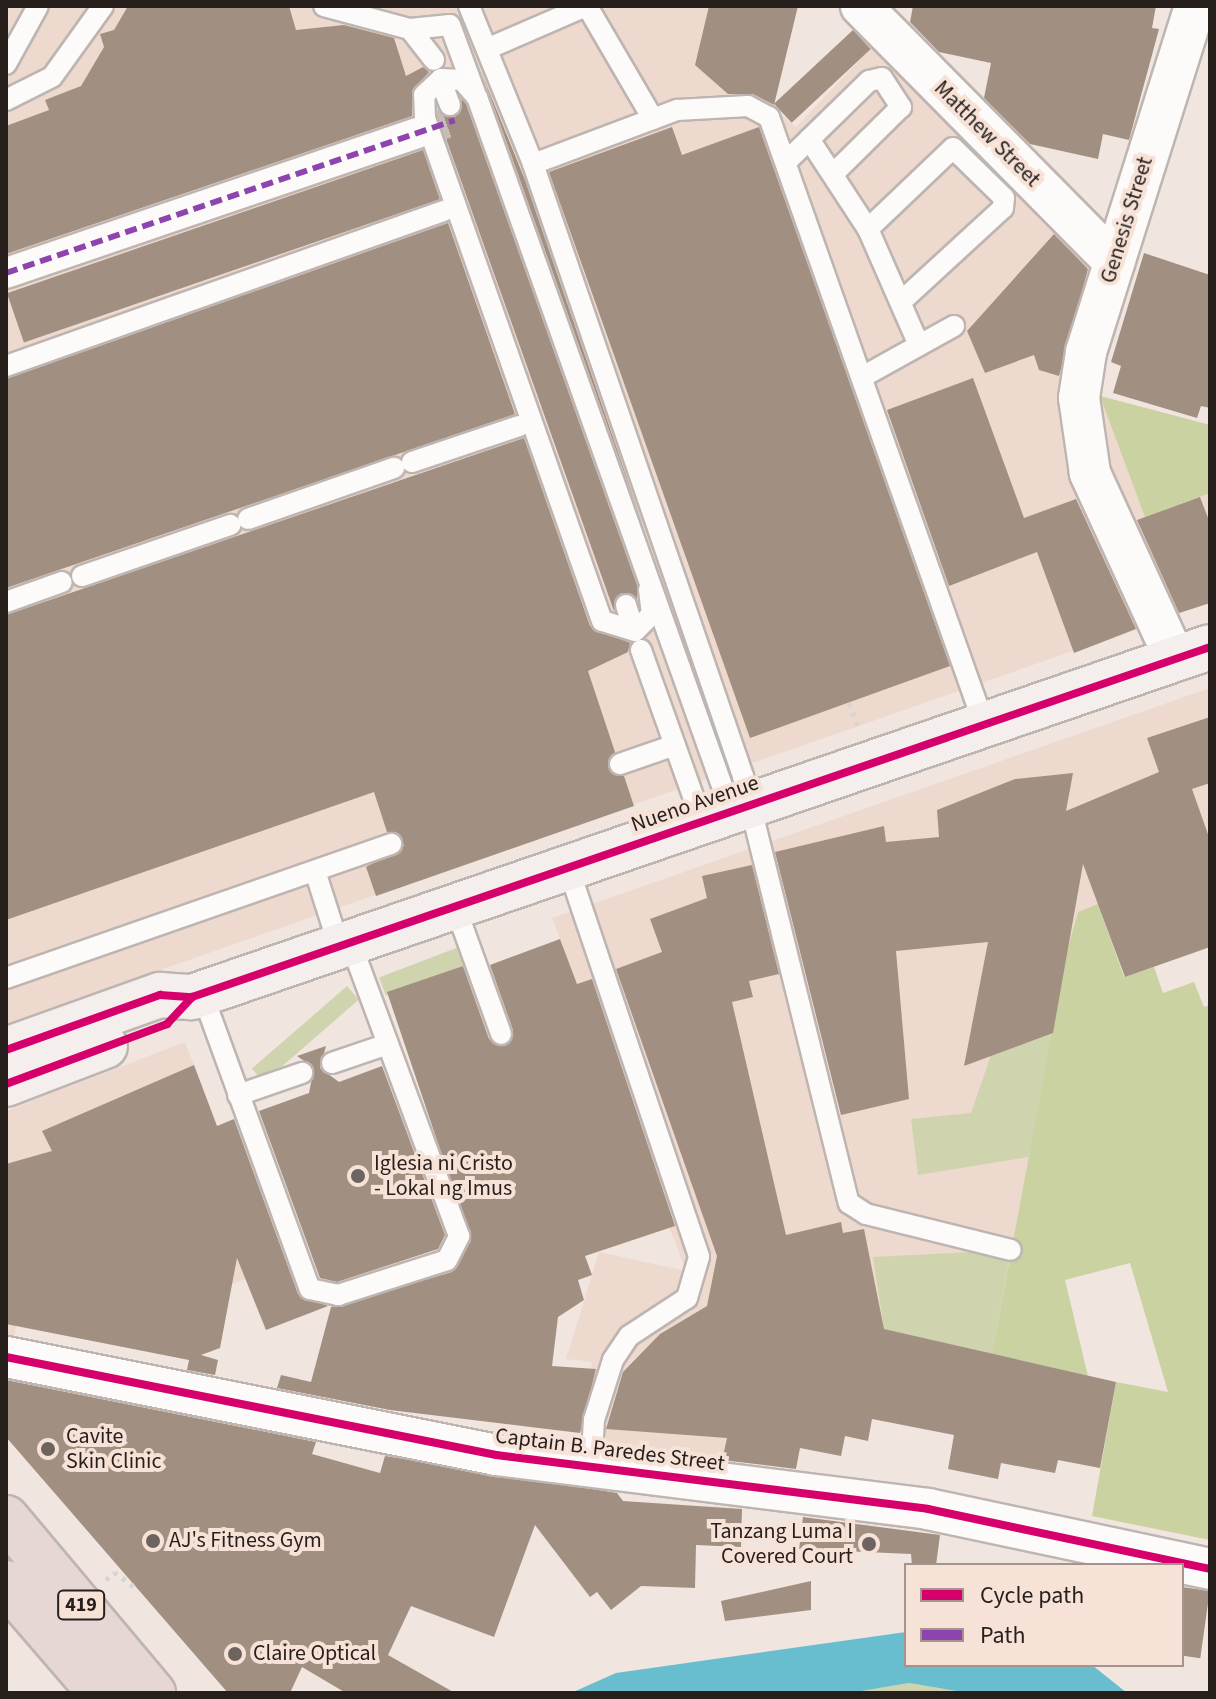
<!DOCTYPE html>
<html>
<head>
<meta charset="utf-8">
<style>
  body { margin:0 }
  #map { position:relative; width:1216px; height:1699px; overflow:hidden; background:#f0e5df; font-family:"Source Sans 3",sans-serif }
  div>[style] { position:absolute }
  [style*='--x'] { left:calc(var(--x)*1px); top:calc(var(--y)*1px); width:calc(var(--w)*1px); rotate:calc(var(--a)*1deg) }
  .built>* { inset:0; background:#eed9cf }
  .green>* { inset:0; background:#cfd4ae; transform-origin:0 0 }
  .forest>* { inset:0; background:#cad2a1 }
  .water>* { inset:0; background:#68bdce }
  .building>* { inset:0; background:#a19081; transform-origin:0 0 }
  .pedestrian-tunnel>* { height:30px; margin-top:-15px; transform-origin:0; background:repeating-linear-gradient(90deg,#c8bdb8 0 30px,transparent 0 45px) }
  .path>* { height:5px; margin-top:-2.5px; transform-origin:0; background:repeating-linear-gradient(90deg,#d8d5d3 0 4px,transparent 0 10px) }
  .roads { filter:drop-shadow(2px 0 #beb5b1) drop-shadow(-2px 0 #beb5b1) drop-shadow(0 2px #beb5b1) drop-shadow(0 -2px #beb5b1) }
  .service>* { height:20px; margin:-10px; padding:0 10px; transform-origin:10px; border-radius:10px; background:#fdfbfa }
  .pedestrian>* { height:30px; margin:-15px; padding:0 15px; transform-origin:15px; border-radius:15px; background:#fdfbfa }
  .minor>* { height:40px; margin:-20px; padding:0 20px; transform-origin:20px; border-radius:20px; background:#fdfbfa }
  .secondary>* { height:44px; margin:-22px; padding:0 22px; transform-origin:22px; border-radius:22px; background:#f4eeec }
  .trunk>* { height:44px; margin:-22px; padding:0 22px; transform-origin:22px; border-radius:22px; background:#e6d7d4 }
  .quiet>* { height:6px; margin-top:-3px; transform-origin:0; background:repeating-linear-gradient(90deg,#8e44ad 0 12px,transparent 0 18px) }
  .cycleway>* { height:8px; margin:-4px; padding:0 4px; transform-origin:4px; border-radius:4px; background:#d6006c }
  .dots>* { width:22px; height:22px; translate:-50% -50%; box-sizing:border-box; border:4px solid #f7e2d8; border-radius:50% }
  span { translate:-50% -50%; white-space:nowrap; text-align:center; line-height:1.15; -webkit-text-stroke:8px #f7e2d8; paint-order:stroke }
  .shield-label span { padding:2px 6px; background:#f7e2d8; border:2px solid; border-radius:6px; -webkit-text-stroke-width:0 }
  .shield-label { font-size:20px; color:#271f1c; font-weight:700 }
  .street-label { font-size:22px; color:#271f1c }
  .poi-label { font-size:22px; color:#271f1c }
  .left { translate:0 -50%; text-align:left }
  .right { translate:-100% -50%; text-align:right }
  .frame { position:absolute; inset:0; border:8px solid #271f1c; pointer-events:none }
  .legend { position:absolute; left:904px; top:1563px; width:280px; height:104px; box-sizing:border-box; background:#f7e2d8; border:2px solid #a4948d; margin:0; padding:10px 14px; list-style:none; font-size:24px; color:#271f1c }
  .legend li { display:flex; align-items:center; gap:16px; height:40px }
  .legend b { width:40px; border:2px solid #a4948d }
</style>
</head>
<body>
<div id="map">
  <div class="built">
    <div style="clip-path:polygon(6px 6px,709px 6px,700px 43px,796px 127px,872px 47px,1085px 260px,1087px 285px,1064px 363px,1101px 396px,1210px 425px,1210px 603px,6px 1024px)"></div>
    <div style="clip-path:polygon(1210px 688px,1210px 863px,1078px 912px,992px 1354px,761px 1304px,720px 1465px,581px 1446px,592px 1362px,566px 1359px,599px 1252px,686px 1271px,552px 918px)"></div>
    <div style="clip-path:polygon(185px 1042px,272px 1269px,205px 1294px,33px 1246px,14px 1337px,6px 1336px,6px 1111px)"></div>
  </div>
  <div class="green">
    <div style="left:464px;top:945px;width:19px;height:91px;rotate:69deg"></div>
    <div style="left:347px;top:986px;width:18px;height:126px;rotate:49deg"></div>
    <div style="clip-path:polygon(1053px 1033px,1029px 1157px,918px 1175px,911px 1119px,971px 1113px,991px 1055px)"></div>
    <div style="clip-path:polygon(1011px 1250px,992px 1354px,884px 1329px,873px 1257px)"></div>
    <div style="clip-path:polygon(909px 1683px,968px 1693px,850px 1693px)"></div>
  </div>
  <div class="forest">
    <div style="clip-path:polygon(1100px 396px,1210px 425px,1210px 493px,1145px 517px)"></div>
    <div style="clip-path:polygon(1098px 904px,1124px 977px,1154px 967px,1163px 993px,1194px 982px,1204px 1007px,1210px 1005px,1210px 1540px,1092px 1516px,1116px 1382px,1168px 1392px,1130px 1263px,1065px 1280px,1088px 1376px,992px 1354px,1068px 948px,1078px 912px)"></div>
  </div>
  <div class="water">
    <div style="clip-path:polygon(906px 1632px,906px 1665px,1092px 1665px,1127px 1693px,968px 1693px,909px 1683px,850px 1693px,571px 1693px,616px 1673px)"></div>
  </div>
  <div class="building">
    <div style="clip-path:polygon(128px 6px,289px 6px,296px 30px,344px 25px,394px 38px,406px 76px,423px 67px,429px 72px,412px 91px,412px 116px,6px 254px,6px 126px,49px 110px,45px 100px,81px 86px,104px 47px,100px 34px,114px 30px)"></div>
    <div style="clip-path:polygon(709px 6px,798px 6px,774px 105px,753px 94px,728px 94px,695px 65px)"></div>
    <div style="clip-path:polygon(913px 6px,1156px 6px,1152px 28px,1159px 29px,1129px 140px,1103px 134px,1098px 159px,1030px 144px,984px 98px,991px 63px,939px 52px,910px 22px)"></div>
    <div style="left:853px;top:30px;width:26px;height:108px;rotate:47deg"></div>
    <div style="clip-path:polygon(480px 69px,525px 180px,645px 531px,489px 93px)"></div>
    <div style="clip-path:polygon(462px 99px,466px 104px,637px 585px,637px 599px,621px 593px,614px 611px,438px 116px,438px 109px,455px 117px)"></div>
    <div style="clip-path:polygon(672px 127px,682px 155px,759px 127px,950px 666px,750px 738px,549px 172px)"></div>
    <div style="left:423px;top:150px;width:52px;height:440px;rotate:71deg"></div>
    <div style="clip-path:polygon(448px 223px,515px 414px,6px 588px,6px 379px)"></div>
    <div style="clip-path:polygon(1054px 234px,1088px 269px,1059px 376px,1039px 370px,1034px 355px,985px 373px,967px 331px)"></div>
    <div style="clip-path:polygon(1144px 253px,1210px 275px,1210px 408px,1201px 406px,1197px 418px,1113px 393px,1121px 366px,1111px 362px)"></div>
    <div style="clip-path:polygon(973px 378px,1024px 518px,1076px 499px,1136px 629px,1074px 653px,1037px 552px,949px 586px,887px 410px)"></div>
    <div style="clip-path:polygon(524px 438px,590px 626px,630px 643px,628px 652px,588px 671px,615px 752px,608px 767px,624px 776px,634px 806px,376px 896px,366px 867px,404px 846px,399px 834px,387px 832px,374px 792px,6px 920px,6px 615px)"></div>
    <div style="clip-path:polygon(1200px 497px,1210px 523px,1210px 603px,1179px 613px,1137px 520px)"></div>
    <div style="clip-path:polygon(1210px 717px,1210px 783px,1192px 789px,1210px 840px,1210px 947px,1125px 977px,1083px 864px,1053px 1033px,964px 1066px,988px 942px,896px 951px,909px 1099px,841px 1115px,775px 852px,884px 826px,886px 842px,939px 837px,937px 810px,1015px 779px,1073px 773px,1066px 811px,1159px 772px,1147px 738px)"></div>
    <div style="clip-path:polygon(752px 865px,779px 974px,749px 981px,753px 997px,732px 1002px,786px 1235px,841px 1222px,843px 1233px,864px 1229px,884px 1329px,1116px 1382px,1100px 1468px,1058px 1460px,1055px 1473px,1001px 1463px,998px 1479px,948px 1469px,954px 1435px,872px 1419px,868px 1441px,845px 1436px,841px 1456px,800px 1448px,796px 1469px,722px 1460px,727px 1438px,606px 1429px,623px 1372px,660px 1334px,707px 1306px,717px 1256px,616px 969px,662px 952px,650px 919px,707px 898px,702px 876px)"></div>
    <div style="clip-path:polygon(560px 939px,577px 984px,592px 979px,675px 1226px,585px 1256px,592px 1275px,578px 1280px,584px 1300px,558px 1317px,552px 1366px,596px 1369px,580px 1433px,390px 1410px,277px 1388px,281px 1375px,311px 1382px,331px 1307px,452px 1272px,471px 1241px,387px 992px,463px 966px,489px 1039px,505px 1046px,513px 1030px,490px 965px)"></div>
    <div style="clip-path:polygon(326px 1046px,320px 1068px,339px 1082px,382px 1066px,445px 1235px,438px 1249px,337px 1282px,320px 1278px,259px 1111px,309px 1093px,314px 1068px,297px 1056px)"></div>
    <div style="clip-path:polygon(194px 1065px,217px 1126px,234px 1119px,298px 1294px,328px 1306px,266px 1330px,237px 1258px,220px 1348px,201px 1355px,218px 1360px,215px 1375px,187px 1370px,189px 1360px,6px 1324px,6px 1164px,52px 1151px,42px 1131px)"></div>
    <div style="clip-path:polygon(6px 1380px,316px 1442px,312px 1454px,380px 1473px,385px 1456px,617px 1493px,623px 1501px,742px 1509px,741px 1547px,696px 1545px,695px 1588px,641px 1586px,611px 1610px,597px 1592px,590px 1597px,535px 1525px,494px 1637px,411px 1606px,388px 1655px,455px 1693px,346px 1693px,302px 1667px,290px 1693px,228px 1693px,6px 1437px)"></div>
    <div style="clip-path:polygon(803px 1517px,940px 1535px,936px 1565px,912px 1565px,911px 1554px,799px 1549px)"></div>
    <div style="clip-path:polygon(811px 1581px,811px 1610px,725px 1621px,721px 1601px)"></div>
    <div style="left:1182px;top:1587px;width:28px;height:68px;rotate:8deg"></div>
  </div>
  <div class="pedestrian-tunnel">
    <div style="--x:418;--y:133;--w:39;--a:-19"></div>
  </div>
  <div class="path">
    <div style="--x:849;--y:703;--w:25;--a:69"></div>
    <div style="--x:106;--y:1580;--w:11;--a:-45"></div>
    <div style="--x:114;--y:1572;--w:24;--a:36"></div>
  </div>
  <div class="roads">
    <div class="service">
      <div style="--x:324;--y:6;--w:89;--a:15"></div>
      <div style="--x:410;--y:29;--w:39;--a:52"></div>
      <div style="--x:469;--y:6;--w:170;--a:67.9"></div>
      <div style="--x:533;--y:164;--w:647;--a:71.06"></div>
      <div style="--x:743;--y:776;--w:440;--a:76.1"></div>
      <div style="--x:849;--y:1203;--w:20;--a:33"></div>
      <div style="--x:866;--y:1214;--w:149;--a:13.9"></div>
      <div style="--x:587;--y:6;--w:131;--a:59.7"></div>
      <div style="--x:410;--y:29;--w:40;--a:-5.7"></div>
      <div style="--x:450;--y:25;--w:72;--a:69.8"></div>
      <div style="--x:489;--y:48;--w:106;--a:-23.4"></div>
      <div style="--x:6;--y:64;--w:66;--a:-61.1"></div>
      <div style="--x:445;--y:92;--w:14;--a:69"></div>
      <div style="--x:6;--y:100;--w:51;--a:-26.6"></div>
      <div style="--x:52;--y:77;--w:87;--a:-54.3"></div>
      <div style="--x:809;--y:139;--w:108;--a:56.8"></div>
      <div style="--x:868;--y:229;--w:127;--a:66.3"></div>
      <div style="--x:788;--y:160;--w:113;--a:-44.3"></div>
      <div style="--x:869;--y:81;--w:13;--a:-13"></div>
      <div style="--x:882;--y:78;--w:35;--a:57"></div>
      <div style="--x:901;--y:107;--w:91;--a:135.4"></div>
      <div style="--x:533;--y:164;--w:154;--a:-20.6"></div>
      <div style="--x:677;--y:110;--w:71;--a:-3.2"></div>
      <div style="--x:748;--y:106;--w:24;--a:28"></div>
      <div style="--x:769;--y:117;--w:644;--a:70.5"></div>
      <div style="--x:868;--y:229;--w:117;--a:-43.6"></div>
      <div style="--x:953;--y:148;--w:71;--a:44.4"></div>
      <div style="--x:1004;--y:198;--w:10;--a:96"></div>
      <div style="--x:1003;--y:208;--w:134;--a:137.4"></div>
      <div style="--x:6;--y:366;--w:465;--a:-19.5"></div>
      <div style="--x:864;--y:376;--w:103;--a:-29.1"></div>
      <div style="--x:412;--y:462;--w:113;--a:-18.6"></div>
      <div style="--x:248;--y:519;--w:155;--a:-19.3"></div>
      <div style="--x:82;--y:576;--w:157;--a:-19"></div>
      <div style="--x:649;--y:590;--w:24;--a:83"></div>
      <div style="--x:652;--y:614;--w:24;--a:135"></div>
      <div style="--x:635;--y:631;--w:34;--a:-163"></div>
      <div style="--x:602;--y:621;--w:533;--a:-109.39"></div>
      <div style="--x:425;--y:118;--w:23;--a:-92"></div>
      <div style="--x:424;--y:95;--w:23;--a:-43"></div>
      <div style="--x:441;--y:79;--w:21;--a:3"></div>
      <div style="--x:462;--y:80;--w:23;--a:49"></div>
      <div style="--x:477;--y:97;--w:758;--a:70.42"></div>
      <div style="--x:6;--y:602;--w:59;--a:-19.7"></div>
      <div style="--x:626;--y:605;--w:14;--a:73"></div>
      <div style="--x:641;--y:650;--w:182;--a:70.4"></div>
      <div style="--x:620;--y:764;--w:58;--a:-19.1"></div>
      <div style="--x:568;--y:867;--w:411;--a:71.4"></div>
      <div style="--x:699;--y:1257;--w:43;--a:106.3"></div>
      <div style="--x:687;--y:1298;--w:69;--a:146.8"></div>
      <div style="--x:629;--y:1336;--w:29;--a:124"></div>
      <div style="--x:613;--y:1360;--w:63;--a:107.6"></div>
      <div style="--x:594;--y:1420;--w:48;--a:93.6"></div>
      <div style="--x:315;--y:871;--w:79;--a:72.3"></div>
      <div style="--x:455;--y:906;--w:136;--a:70.2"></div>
      <div style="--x:6;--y:978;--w:408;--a:-19.2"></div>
      <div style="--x:202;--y:993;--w:315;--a:70"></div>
      <div style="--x:310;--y:1289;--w:29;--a:12"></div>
      <div style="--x:338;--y:1295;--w:114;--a:-17.8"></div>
      <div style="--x:447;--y:1260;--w:27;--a:-63"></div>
      <div style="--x:459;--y:1236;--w:314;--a:-110.3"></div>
      <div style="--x:332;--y:1063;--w:59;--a:-18.7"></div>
      <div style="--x:238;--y:1095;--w:68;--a:-19"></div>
    </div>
    <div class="pedestrian">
      <div style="--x:6;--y:273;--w:435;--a:-18.8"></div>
    </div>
    <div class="minor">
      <div style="--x:861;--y:6;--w:360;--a:45.3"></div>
      <div style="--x:1175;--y:659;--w:205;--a:-114.6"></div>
      <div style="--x:1090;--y:473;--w:76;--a:-98.3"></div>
      <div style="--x:1079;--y:398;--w:47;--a:-81.3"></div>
      <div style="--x:1086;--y:352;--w:363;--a:-72.5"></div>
      <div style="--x:6;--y:1357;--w:500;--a:11.3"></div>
      <div style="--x:496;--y:1455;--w:435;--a:7.1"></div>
      <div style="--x:928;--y:1509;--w:288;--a:12"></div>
    </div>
    <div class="secondary">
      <div style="--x:6;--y:1050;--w:164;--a:-19.7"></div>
      <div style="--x:160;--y:995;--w:32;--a:4"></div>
      <div style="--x:192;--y:997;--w:1076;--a:-18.97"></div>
      <div style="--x:6;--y:1084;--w:106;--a:-21"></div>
    </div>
    <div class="trunk">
      <div style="--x:6;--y:1518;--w:229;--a:50"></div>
      <div style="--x:6;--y:1583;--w:145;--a:49.2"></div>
    </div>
  </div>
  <div class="quiet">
    <div style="--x:6;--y:273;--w:474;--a:-18.8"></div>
  </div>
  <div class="cycleway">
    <div style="--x:6;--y:1050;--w:164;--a:-19.7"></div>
    <div style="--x:160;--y:995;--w:32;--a:4"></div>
    <div style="--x:192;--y:997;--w:1076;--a:-18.97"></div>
    <div style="--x:6;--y:1084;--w:172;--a:-20.4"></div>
    <div style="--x:167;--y:1024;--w:37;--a:-47"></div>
    <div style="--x:6;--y:1357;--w:500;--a:11.3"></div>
    <div style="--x:496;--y:1455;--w:435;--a:7.1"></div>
    <div style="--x:928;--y:1509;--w:288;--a:12"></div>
  </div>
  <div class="dots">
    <div style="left:358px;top:1176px;background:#6d6460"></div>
    <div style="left:48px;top:1449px;background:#6d6460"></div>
    <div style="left:153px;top:1541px;background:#6d6460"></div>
    <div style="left:869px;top:1544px;background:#6d6460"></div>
    <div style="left:235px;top:1654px;background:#6d6460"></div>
  </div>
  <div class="shield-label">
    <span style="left:81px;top:1605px">419</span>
  </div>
  <div class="street-label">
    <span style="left:987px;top:134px;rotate:45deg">Matthew Street</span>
    <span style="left:1127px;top:220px;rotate:-73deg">Genesis Street</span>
    <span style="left:695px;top:804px;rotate:-19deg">Nueno Avenue</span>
    <span style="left:610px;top:1450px;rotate:7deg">Captain B. Paredes Street</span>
  </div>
  <div class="poi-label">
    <span class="left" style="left:374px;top:1176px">Iglesia ni Cristo<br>- Lokal ng Imus</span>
    <span class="left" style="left:66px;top:1449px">Cavite<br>Skin Clinic</span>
    <span class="right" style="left:853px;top:1544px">Tanzang Luma I<br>Covered Court</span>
    <span class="left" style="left:169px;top:1541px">AJ's Fitness Gym</span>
    <span class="left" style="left:253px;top:1654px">Claire Optical</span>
  </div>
  <div class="frame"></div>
  <ul class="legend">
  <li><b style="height:10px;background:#d6006c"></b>Cycle path</li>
  <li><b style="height:10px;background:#8e44ad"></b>Path</li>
  </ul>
</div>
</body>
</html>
